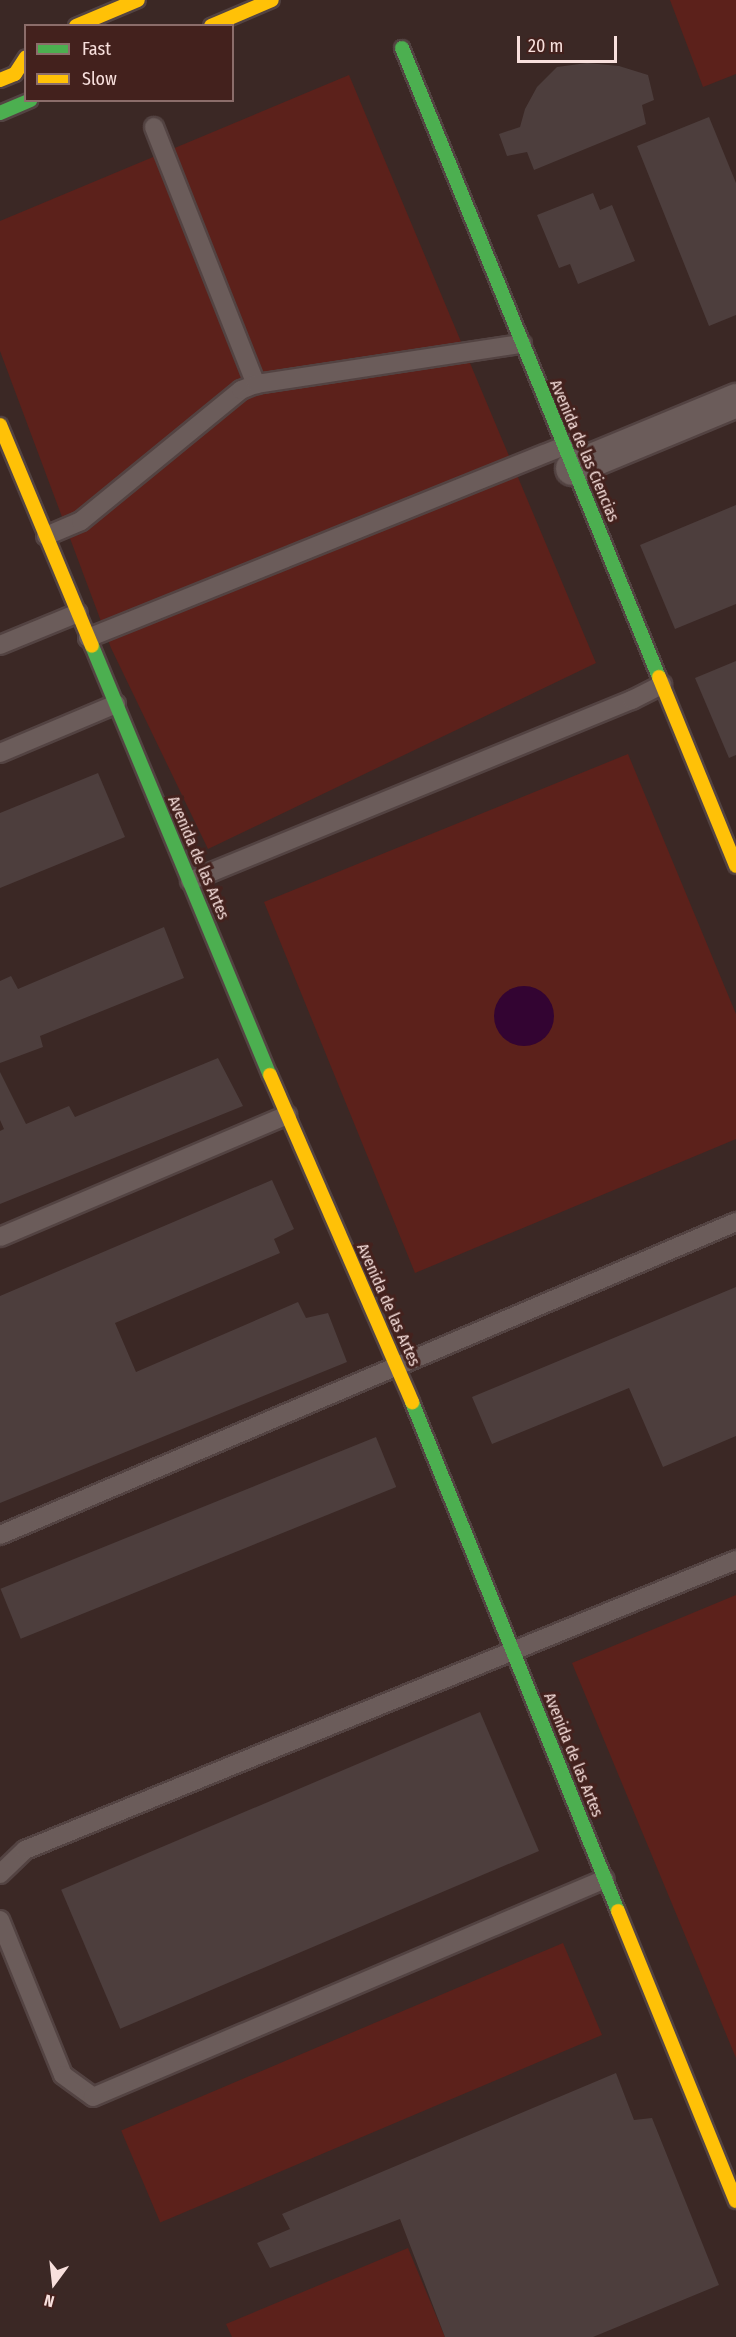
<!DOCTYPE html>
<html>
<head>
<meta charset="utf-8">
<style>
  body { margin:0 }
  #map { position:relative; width:736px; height:2337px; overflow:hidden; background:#3b2825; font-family:"Fira Sans Condensed",sans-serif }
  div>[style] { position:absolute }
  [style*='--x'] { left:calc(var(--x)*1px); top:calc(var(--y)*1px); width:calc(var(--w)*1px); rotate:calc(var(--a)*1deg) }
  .green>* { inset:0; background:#5c211b; transform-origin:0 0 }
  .water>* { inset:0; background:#330432 }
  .round { border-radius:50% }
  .building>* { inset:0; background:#4d3e3d; transform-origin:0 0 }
  .roads { filter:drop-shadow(2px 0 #534342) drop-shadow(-2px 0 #534342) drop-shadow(0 2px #534342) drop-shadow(0 -2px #534342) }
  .lane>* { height:18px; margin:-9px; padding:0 9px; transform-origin:9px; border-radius:9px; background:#6b5c5a }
  .street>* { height:33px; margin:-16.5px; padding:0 16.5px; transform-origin:16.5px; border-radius:16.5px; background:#6b5c5a }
  .fast>* { height:14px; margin:-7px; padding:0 7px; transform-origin:7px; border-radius:7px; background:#4caf50 }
  .slow>* { height:14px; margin:-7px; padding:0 7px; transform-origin:7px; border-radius:7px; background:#ffc107 }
  span { translate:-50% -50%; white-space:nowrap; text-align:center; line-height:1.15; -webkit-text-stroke:6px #43211d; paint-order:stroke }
  .street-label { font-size:16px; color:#f8e0dd }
  .legend { position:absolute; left:24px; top:24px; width:210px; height:78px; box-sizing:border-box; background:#43211d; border:2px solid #8b6d6a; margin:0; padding:8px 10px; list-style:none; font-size:18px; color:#f8e0dd }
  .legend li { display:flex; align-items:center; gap:12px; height:30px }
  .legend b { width:30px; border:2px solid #8b6d6a }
  .north { position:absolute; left:24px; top:2253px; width:60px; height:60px; -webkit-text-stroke:4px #43211d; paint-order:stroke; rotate:195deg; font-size:16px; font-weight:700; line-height:24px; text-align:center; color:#f8e0dd }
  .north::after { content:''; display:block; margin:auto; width:21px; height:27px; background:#f8e0dd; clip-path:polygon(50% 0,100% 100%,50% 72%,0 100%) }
  .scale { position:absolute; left:517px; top:36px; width:100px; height:27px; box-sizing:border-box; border:3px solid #f8e0dd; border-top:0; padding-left:8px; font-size:18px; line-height:21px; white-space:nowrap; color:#f8e0dd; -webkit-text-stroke:4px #43211d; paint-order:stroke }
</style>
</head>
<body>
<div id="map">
  <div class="green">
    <div style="clip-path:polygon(670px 0,736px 0,736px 74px,703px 87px)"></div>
    <div style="clip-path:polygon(349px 75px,596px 663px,208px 849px,111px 648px,0 351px,0 221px)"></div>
    <div style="clip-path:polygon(628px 754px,736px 1014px,736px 1139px,415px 1273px,264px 902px)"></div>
    <div style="clip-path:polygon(736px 1595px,736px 2058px,572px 1663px)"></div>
    <div style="left:563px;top:1943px;width:100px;height:480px;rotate:67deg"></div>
    <div style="clip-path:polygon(408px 2248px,445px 2337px,232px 2337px,226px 2324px)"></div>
  </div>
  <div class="water">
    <div class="round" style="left:494px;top:986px;width:60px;height:60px"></div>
  </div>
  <div class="building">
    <div style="clip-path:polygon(587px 63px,619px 66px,648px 75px,654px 100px,642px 105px,646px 124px,534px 170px,527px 152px,507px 156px,499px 134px,520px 127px,525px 109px,537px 87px,557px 67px)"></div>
    <div style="clip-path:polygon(709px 117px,736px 183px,736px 315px,709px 326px,637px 146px)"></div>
    <div style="clip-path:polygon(593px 193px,600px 210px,612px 205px,635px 261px,578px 284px,570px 264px,559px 268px,537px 215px)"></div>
    <div style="clip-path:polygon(736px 505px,736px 604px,675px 629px,640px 545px)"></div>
    <div style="clip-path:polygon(736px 661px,736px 755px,729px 758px,695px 678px)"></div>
    <div style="clip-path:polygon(98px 773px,125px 837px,0 888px,0 813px)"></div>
    <div style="clip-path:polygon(164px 927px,184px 978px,40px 1036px,43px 1047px,0 1063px,0 981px,11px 976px,18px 989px)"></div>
    <div style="clip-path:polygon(218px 1058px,243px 1106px,0 1204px,0 1131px,4px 1129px,0 1120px,0 1072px,26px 1124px,69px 1106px,75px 1117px)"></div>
    <div style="clip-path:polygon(272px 1180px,294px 1229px,274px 1239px,280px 1253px,115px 1323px,136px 1372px,298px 1302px,306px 1318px,328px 1313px,347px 1362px,0 1503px,0 1296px)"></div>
    <div style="clip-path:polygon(736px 1287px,736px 1436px,663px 1467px,629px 1388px,492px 1444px,472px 1397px)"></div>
    <div style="left:376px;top:1437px;width:54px;height:405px;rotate:68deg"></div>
    <div style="left:480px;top:1712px;width:151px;height:455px;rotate:67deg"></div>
    <div style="clip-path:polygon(616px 2073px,634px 2120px,652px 2118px,719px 2285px,593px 2337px,445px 2337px,400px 2219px,270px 2268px,257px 2243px,290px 2229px,282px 2214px)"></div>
  </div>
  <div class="roads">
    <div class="lane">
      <div style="--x:154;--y:127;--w:277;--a:68.4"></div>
      <div style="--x:46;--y:536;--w:38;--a:-23"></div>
      <div style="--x:81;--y:521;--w:207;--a:-39.3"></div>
      <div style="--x:241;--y:390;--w:16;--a:-22"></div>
      <div style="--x:256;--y:384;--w:269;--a:-8.6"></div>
      <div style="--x:88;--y:638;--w:513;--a:-21.97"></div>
      <div style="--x:0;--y:645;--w:84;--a:-22.3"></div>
      <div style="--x:0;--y:753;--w:126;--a:-22.9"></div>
      <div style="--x:190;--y:881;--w:478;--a:-22.3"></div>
      <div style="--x:632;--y:700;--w:34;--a:-27"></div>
      <div style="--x:0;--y:1237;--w:312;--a:-23"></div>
      <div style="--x:0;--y:1535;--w:800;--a:-23.04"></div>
      <div style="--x:0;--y:1874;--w:35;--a:-44"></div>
      <div style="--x:25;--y:1850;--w:768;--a:-22.19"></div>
      <div style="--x:0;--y:1920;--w:167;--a:67.9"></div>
      <div style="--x:63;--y:2075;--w:37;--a:36"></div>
      <div style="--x:93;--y:2097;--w:556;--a:-23.06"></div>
    </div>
    <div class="street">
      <div style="--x:572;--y:468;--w:178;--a:-22.5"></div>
    </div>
    <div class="fast">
      <div style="--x:402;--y:48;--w:679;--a:67.78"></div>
      <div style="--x:0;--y:113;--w:33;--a:-23"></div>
      <div style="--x:92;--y:646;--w:464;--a:67.5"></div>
      <div style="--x:412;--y:1402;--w:549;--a:67.97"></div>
    </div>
    <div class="slow">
      <div style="--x:76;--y:26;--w:67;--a:-22.8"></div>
      <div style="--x:211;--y:26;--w:66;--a:-23.1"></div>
      <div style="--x:0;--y:80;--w:16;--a:-22"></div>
      <div style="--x:15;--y:74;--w:20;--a:-57"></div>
      <div style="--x:0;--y:425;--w:239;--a:67.4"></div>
      <div style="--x:659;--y:677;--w:204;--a:67.8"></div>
      <div style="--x:270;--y:1075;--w:357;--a:66.5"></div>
      <div style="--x:618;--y:1911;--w:313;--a:67.9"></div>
    </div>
  </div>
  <div class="street-label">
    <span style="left:584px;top:451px;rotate:67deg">Avenida de las Ciencias</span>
    <span style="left:198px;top:858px;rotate:67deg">Avenida de las Artes</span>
    <span style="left:388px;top:1305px;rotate:66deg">Avenida de las Artes</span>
    <span style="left:573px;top:1755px;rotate:68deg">Avenida de las Artes</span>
  </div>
  <ul class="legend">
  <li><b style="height:8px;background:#4caf50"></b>Fast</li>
  <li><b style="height:8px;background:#ffc107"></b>Slow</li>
  </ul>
  <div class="north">N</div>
  <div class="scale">20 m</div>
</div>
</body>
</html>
